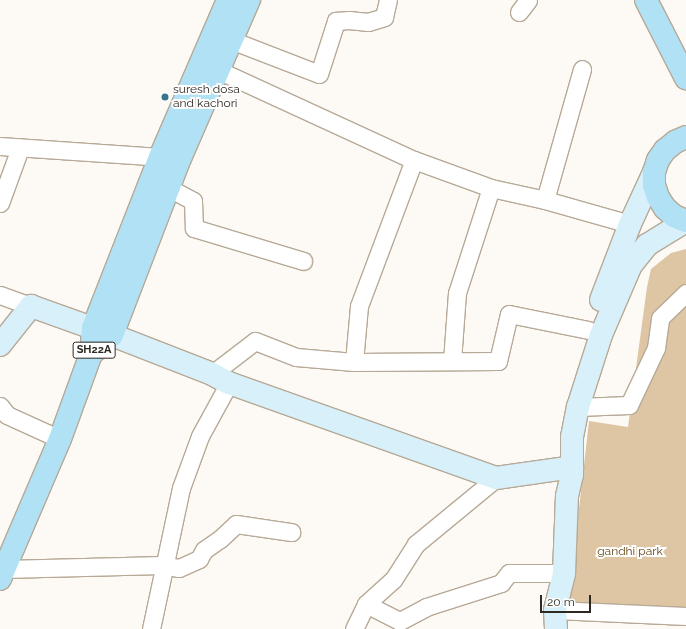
<!DOCTYPE html>
<html>
<head>
<meta charset="utf-8">
<style>
  body { margin:0 }
  #map { position:relative; width:686px; height:629px; overflow:hidden; background:#fdfaf6; font-family:Raleway,sans-serif }
  div>[style] { position:absolute }
  [style*='--x'] { left:calc(var(--x)*1px); top:calc(var(--y)*1px); width:calc(var(--w)*1px); rotate:calc(var(--a)*1deg) }
  .green>* { inset:0; background:#dec6a4 }
  .roads { filter:drop-shadow(1px 0 #b7a996) drop-shadow(-1px 0 #b7a996) drop-shadow(0 1px #b7a996) drop-shadow(0 -1px #b7a996) }
  .street>* { height:17px; margin:-8.5px; padding:0 8.5px; transform-origin:8.5px; border-radius:8.5px; background:#fff }
  .secondary>* { height:22px; margin:-11px; padding:0 11px; transform-origin:11px; border-radius:11px; background:#d7f0f9 }
  .primary>* { height:22px; margin:-11px; padding:0 11px; transform-origin:11px; border-radius:11px; background:#b0e1f4 }
  .dots>* { width:11px; height:11px; translate:-50% -50%; box-sizing:border-box; border:2px solid #fff; border-radius:50% }
  span { translate:-50% -50%; white-space:nowrap; text-align:center; line-height:1.15; -webkit-text-stroke:4px #fff; paint-order:stroke }
  .shield-label span { padding:1px 3px; background:#fff; border:1px solid; border-radius:3px; -webkit-text-stroke-width:0 }
  .shield-label { font-size:11px; color:#2d2820; font-weight:700 }
  .poi-label { font-size:12px; color:#2d2820 }
  .left { translate:0 -50%; text-align:left }
  .park-label { font-size:12px; color:#614415 }
  .scale { position:absolute; left:540px; top:595px; width:51px; height:18px; box-sizing:border-box; border:2px solid #2d2820; border-top:0; padding-left:5px; font-size:12px; line-height:14px; white-space:nowrap; color:#2d2820; -webkit-text-stroke:3px #fff; paint-order:stroke }
</style>
</head>
<body>
<div id="map">
  <div class="green">
    <div style="clip-path:polygon(686px 249px,686px 610px,568px 605px,589px 421px,628px 427px,647px 287px,651px 269px,671px 253px)"></div>
  </div>
  <div class="roads">
    <div class="street">
      <div style="--x:519;--y:12;--w:15;--a:-53"></div>
      <div style="--x:231;--y:40;--w:94;--a:21.1"></div>
      <div style="--x:319;--y:74;--w:56;--a:-72.2"></div>
      <div style="--x:336;--y:21;--w:13;--a:-4"></div>
      <div style="--x:349;--y:20;--w:19;--a:6"></div>
      <div style="--x:368;--y:22;--w:17;--a:-17"></div>
      <div style="--x:384;--y:17;--w:17;--a:-77"></div>
      <div style="--x:207;--y:65;--w:228;--a:24.7"></div>
      <div style="--x:0;--y:146;--w:160;--a:3.9"></div>
      <div style="--x:160;--y:157;--w:12;--a:20"></div>
      <div style="--x:169;--y:188;--w:27;--a:28"></div>
      <div style="--x:193;--y:201;--w:27;--a:88"></div>
      <div style="--x:194;--y:228;--w:114;--a:16.8"></div>
      <div style="--x:545;--y:200;--w:136;--a:-74.2"></div>
      <div style="--x:0;--y:203;--w:59;--a:-70"></div>
      <div style="--x:0;--y:295;--w:33;--a:20"></div>
      <div style="--x:452;--y:361;--w:68;--a:-85.8"></div>
      <div style="--x:457;--y:293;--w:110;--a:-72.1"></div>
      <div style="--x:354;--y:362;--w:56;--a:-84.9"></div>
      <div style="--x:359;--y:306;--w:156;--a:-69.4"></div>
      <div style="--x:414;--y:160;--w:82;--a:20"></div>
      <div style="--x:491;--y:188;--w:55;--a:12.5"></div>
      <div style="--x:545;--y:200;--w:88;--a:15.8"></div>
      <div style="--x:212;--y:374;--w:54;--a:-37.5"></div>
      <div style="--x:255;--y:341;--w:44;--a:21.3"></div>
      <div style="--x:296;--y:357;--w:58;--a:4.9"></div>
      <div style="--x:354;--y:362;--w:144;--a:-0.4"></div>
      <div style="--x:498;--y:361;--w:48;--a:-76.8"></div>
      <div style="--x:509;--y:314;--w:81;--a:11.4"></div>
      <div style="--x:0;--y:406;--w:11;--a:52"></div>
      <div style="--x:7;--y:415;--w:58;--a:24.4"></div>
      <div style="--x:578;--y:407;--w:51;--a:-2.2"></div>
      <div style="--x:629;--y:405;--w:63;--a:-64.7"></div>
      <div style="--x:656;--y:348;--w:30;--a:-82"></div>
      <div style="--x:660;--y:318;--w:36;--a:-44"></div>
      <div style="--x:4;--y:569;--w:159;--a:-1.4"></div>
      <div style="--x:163;--y:565;--w:16;--a:11"></div>
      <div style="--x:179;--y:568;--w:22;--a:-24"></div>
      <div style="--x:199;--y:559;--w:10;--a:-61"></div>
      <div style="--x:204;--y:550;--w:19;--a:-35"></div>
      <div style="--x:220;--y:539;--w:22;--a:-43"></div>
      <div style="--x:236;--y:524;--w:56;--a:8.3"></div>
      <div style="--x:366;--y:604;--w:38;--a:27"></div>
      <div style="--x:400;--y:621;--w:30;--a:-28"></div>
      <div style="--x:426;--y:607;--w:79;--a:-17.7"></div>
      <div style="--x:501;--y:583;--w:13;--a:-51"></div>
      <div style="--x:509;--y:573;--w:55;--a:0"></div>
      <div style="--x:555;--y:610;--w:131;--a:2.6"></div>
      <div style="--x:151;--y:629;--w:144;--a:-78"></div>
      <div style="--x:181;--y:488;--w:55;--a:-69.9"></div>
      <div style="--x:200;--y:436;--w:60;--a:-61.3"></div>
      <div style="--x:354;--y:629;--w:28;--a:-64"></div>
      <div style="--x:366;--y:604;--w:36;--a:-42"></div>
      <div style="--x:393;--y:580;--w:43;--a:-57.4"></div>
      <div style="--x:416;--y:544;--w:104;--a:-39.5"></div>
    </div>
    <div class="secondary">
      <div style="--x:601;--y:300;--w:81;--a:-69.1"></div>
      <div style="--x:630;--y:224;--w:57;--a:-65.2"></div>
      <div style="--x:0;--y:345;--w:50;--a:-51.5"></div>
      <div style="--x:31;--y:306;--w:86;--a:19.7"></div>
      <div style="--x:112;--y:335;--w:107;--a:21.3"></div>
      <div style="--x:212;--y:374;--w:19;--a:28"></div>
      <div style="--x:229;--y:383;--w:283;--a:19.6"></div>
      <div style="--x:496;--y:478;--w:77;--a:-8.2"></div>
      <div style="--x:556;--y:629;--w:19;--a:-93"></div>
      <div style="--x:555;--y:610;--w:38;--a:-76"></div>
      <div style="--x:564;--y:573;--w:77;--a:-87.8"></div>
      <div style="--x:567;--y:496;--w:22;--a:-77"></div>
      <div style="--x:572;--y:475;--w:38;--a:-90"></div>
      <div style="--x:572;--y:437;--w:31;--a:-79"></div>
      <div style="--x:578;--y:407;--w:76;--a:-72.3"></div>
      <div style="--x:601;--y:335;--w:76;--a:-66.8"></div>
      <div style="--x:631;--y:265;--w:26;--a:-51"></div>
      <div style="--x:647;--y:245;--w:46;--a:-31.6"></div>
    </div>
    <div class="primary">
      <div style="--x:228;--y:0;--w:171;--a:113.4"></div>
      <div style="--x:160;--y:157;--w:184;--a:111.4"></div>
      <div style="--x:93;--y:328;--w:26;--a:94"></div>
      <div style="--x:91;--y:354;--w:28;--a:-42"></div>
      <div style="--x:112;--y:335;--w:184;--a:-69"></div>
      <div style="--x:178;--y:163;--w:178;--a:-66.5"></div>
      <div style="--x:646;--y:0;--w:88;--a:62.9"></div>
      <div style="--x:686;--y:137;--w:12;--a:156"></div>
      <div style="--x:675;--y:142;--w:13;--a:141"></div>
      <div style="--x:665;--y:150;--w:12;--a:125"></div>
      <div style="--x:658;--y:160;--w:13;--a:108"></div>
      <div style="--x:654;--y:172;--w:13;--a:90"></div>
      <div style="--x:654;--y:185;--w:13;--a:72"></div>
      <div style="--x:658;--y:197;--w:13;--a:58"></div>
      <div style="--x:665;--y:208;--w:12;--a:42"></div>
      <div style="--x:674;--y:216;--w:13;--a:23"></div>
      <div style="--x:0;--y:579;--w:152;--a:-66.8"></div>
      <div style="--x:60;--y:439;--w:90;--a:-70"></div>
    </div>
  </div>
  <div class="dots">
    <div style="left:165px;top:97px;background:#37758b"></div>
  </div>
  <div class="shield-label">
    <span style="left:94px;top:350px">SH22A</span>
  </div>
  <div class="poi-label">
    <span class="left" style="left:173px;top:97px">suresh dosa<br>and kachori</span>
  </div>
  <div class="park-label">
    <span style="left:630px;top:552px">gandhi park</span>
  </div>
  <div class="scale">20 m</div>
</div>
</body>
</html>
